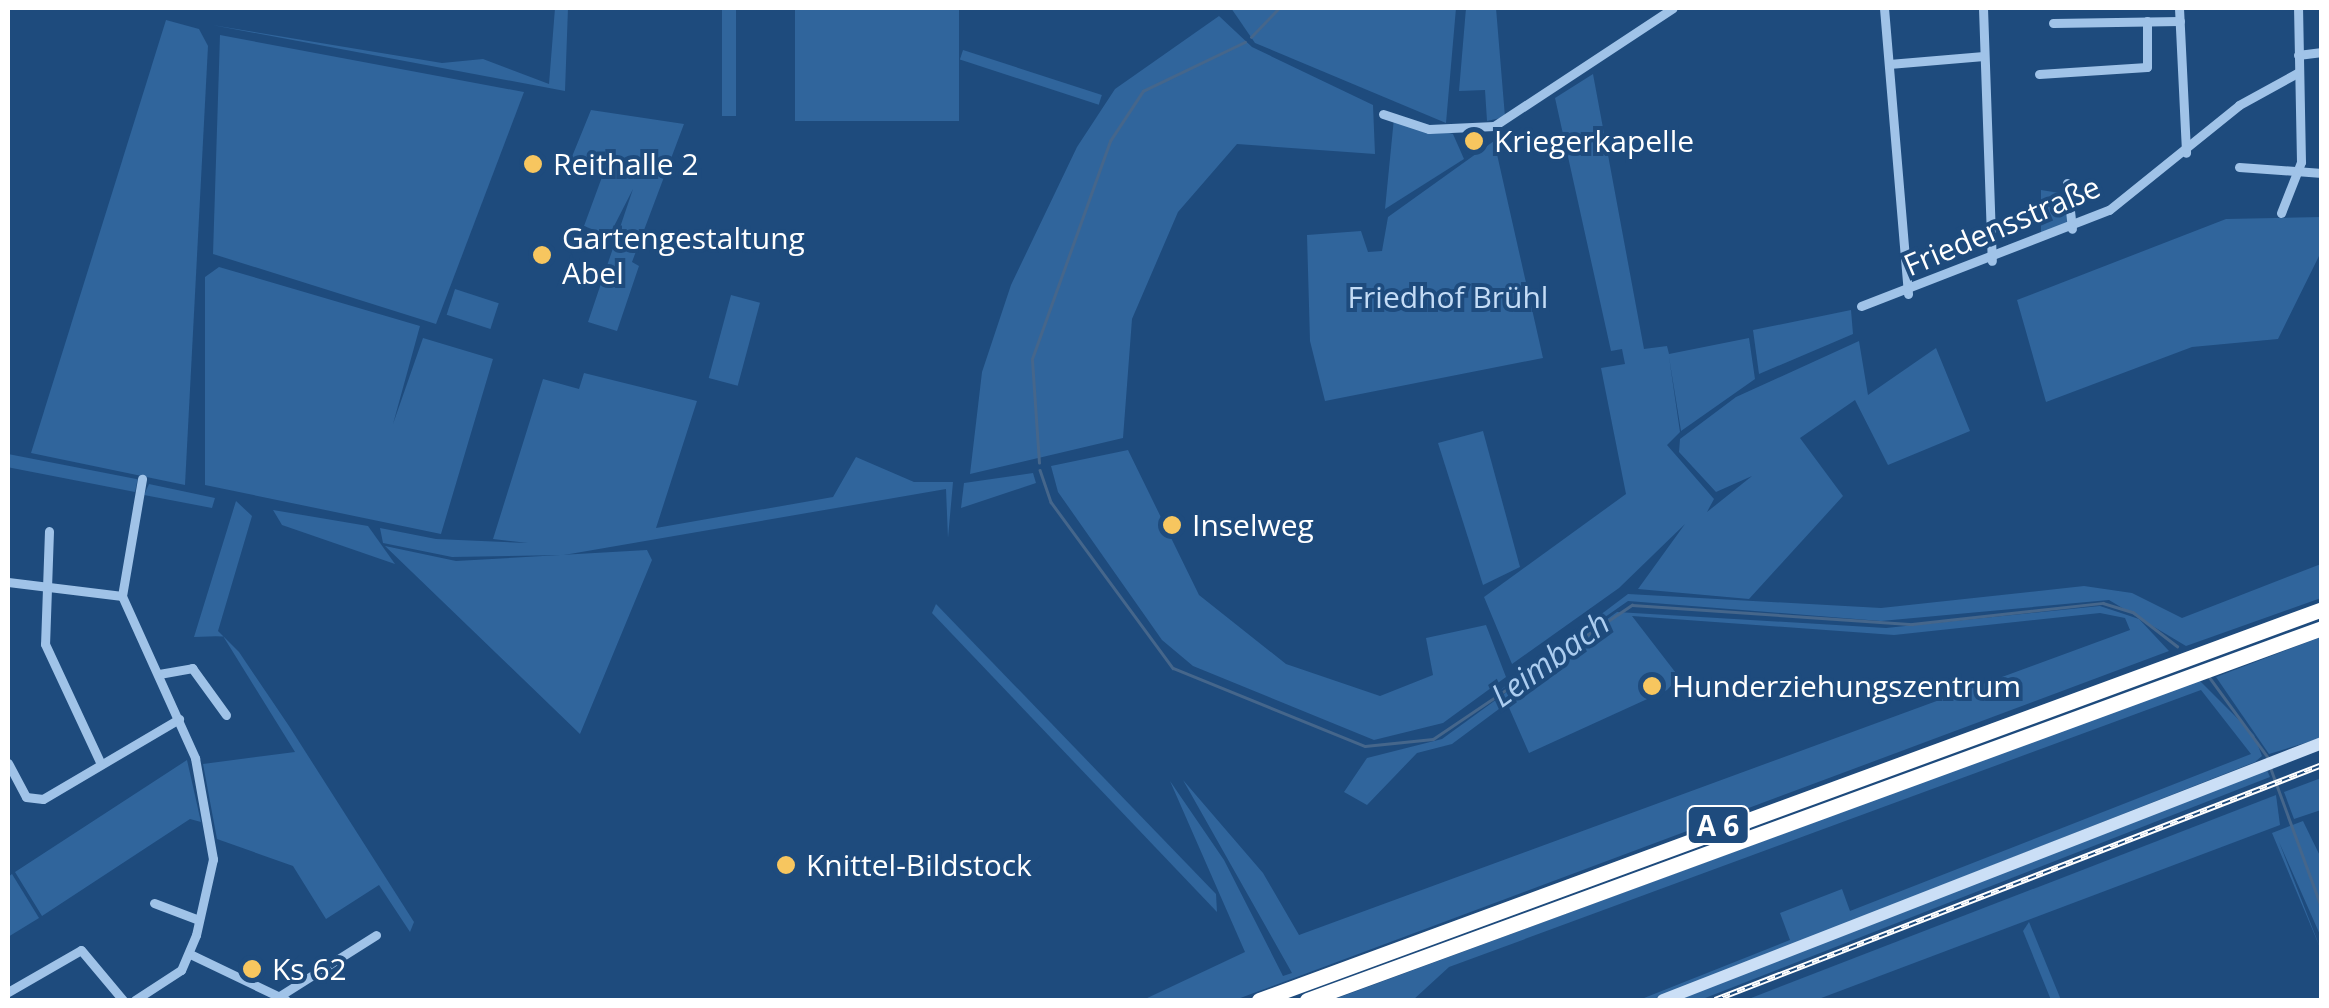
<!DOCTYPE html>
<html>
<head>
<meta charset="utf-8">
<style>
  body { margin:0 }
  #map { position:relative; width:2329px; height:1008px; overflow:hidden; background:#1e4b7d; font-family:"Open Sans",sans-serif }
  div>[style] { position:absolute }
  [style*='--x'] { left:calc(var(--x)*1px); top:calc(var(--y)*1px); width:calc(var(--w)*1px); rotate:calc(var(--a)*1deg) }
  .green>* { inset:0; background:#30659c; transform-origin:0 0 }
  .stream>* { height:2.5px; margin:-1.25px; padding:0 1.25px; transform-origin:1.25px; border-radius:1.25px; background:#45668b }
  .minor>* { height:9px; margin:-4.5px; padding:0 4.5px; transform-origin:4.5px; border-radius:4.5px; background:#a0c3e8 }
  .secondary>* { height:12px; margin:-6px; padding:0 6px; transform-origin:6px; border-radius:6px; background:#cbdff6 }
  .motorway>* { height:15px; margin:-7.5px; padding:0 7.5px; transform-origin:7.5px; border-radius:7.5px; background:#fff }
  .rail>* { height:6px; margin-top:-3px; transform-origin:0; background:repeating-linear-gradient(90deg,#1e4b7d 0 8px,#fff 0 16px); box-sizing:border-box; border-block:2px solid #fff }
  .dots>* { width:28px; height:28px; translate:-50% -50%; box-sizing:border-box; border:5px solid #1e4b7d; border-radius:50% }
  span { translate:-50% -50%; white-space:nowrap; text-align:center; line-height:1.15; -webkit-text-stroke:8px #1e4b7d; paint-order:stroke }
  .shield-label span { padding:2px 8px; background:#1e4b7d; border:2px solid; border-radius:8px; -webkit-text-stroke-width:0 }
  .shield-label { font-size:28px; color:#fff; font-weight:700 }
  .poi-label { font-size:30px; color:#fff }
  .left { translate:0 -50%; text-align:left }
  .street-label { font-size:30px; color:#fff }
  .park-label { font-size:30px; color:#c4dcf6 }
  .water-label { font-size:32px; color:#accdf0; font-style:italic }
  .frame { position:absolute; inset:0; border:10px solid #fff; pointer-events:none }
</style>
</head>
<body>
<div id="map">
  <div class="green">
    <div style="clip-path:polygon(555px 8px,568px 8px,565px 91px,212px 25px,442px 63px,483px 59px,549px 84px)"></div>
    <div style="left:722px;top:8px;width:14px;height:108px"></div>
    <div style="left:795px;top:8px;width:164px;height:113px"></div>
    <div style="clip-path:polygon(1231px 8px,1456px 8px,1446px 123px,1255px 43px)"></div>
    <div style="clip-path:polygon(1466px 8px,1496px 8px,1505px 117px,1487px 121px,1485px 90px,1459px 91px)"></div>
    <div style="clip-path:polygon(1219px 16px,1252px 47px,1373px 105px,1375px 154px,1237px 144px,1178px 212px,1132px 319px,1123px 438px,970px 474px,982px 372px,1011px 285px,1077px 147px,1115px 89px)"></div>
    <div style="clip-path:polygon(166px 20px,199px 29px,208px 46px,185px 485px,31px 453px)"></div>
    <div style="clip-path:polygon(220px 35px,524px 92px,436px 324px,213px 254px)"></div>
    <div style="left:963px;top:50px;width:146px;height:10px;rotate:18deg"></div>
    <div style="clip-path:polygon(1593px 74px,1644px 349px,1667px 346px,1669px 354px,1749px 338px,1755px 379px,1681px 431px,1669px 357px,1680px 432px,1667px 445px,1714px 499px,1707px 512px,1752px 476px,1716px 492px,1679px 452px,1680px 439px,1736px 397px,1859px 341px,1868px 395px,1936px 348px,1970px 431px,1888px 465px,1855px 400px,1800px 438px,1843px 496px,1749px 599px,1638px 589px,1685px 524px,1619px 588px,1512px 664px,1484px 597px,1626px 494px,1601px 368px,1625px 364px,1622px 349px,1611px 351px,1555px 98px)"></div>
    <div style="clip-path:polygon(591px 110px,684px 124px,632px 262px,639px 266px,617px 331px,588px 322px,633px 189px,609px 236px,584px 226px,602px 177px,569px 164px)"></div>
    <div style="clip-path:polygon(1394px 118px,1453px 134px,1464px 159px,1385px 209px)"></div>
    <div style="clip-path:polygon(1494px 141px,1543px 358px,1325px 401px,1310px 341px,1307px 235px,1361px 231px,1368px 252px,1382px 251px,1388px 217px)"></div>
    <div style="clip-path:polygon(2041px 190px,2066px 194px,2067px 224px,2041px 234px)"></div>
    <div style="clip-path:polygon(2321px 217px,2321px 252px,2278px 339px,2192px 347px,2046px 402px,2017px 300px,2226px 219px)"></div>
    <div style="clip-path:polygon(219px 267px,420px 326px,393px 424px,423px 338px,493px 359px,441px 534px,205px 485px,205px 277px)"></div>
    <div style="left:455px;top:289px;width:46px;height:27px;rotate:18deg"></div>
    <div style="left:731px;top:295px;width:30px;height:86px;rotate:15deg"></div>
    <div style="clip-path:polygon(1851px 310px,1853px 334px,1759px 374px,1753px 330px)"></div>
    <div style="clip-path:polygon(584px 373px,697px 401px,656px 528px,833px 497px,856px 457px,914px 482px,953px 482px,948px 538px,946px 489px,564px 555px,452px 557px,383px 543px,380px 528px,436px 539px,528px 543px,493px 539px,543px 379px,579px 389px)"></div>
    <div style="clip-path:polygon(1483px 431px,1520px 567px,1483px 585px,1438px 443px)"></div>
    <div style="clip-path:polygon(1128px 450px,1199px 595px,1286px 664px,1380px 696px,1433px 675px,1426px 638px,1486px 625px,1506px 677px,1443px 723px,1374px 740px,1193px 666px,1162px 640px,1058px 492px,1051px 466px)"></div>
    <div style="left:8px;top:454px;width:132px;height:13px;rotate:11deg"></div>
    <div style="clip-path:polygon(1033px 473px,1036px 483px,961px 508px,964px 483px)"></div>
    <div style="clip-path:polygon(149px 484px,215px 498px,212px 508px,144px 495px)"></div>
    <div style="clip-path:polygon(236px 501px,252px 516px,218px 631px,239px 652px,289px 726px,414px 922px,410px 932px,379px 885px,326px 919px,293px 866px,217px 839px,203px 764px,295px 752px,223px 636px,194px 637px)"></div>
    <div style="clip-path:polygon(273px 510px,368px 526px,395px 564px,282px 525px)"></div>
    <div style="clip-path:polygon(385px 546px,456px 561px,647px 550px,652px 560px,580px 734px)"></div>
    <div style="clip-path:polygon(2321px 564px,2321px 598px,2186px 646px,2109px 600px,1881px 621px,1628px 601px,1495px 694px,1628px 594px,1881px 608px,2084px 586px,2132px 593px,2182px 618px)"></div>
    <div style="clip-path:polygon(936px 604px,1216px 894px,1217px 912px,932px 613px)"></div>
    <div style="clip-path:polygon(2100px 606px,2139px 619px,2169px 651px,1235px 1000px,1143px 1000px,1245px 952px,1170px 781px,1224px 860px,1283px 976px,1292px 973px,1183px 780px,1263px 873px,1299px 935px,2130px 630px,2125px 618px,2100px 613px,1894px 635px,1632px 616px,1679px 677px,1667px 690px,1529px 753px,1507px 703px,1452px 744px,1417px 753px,1367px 805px,1344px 792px,1367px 758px,1442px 739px,1617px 612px,1886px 628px)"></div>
    <div style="clip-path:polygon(2321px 637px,2321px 738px,2269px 754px,2216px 677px)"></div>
    <div style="clip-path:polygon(2199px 680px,2254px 735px,2262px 756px,2255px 762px,1651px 1000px,1639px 1000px,1790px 940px,1780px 913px,1842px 889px,1850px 911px,2251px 754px,2201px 690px,1449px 967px,1413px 1000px,1332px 1000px)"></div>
    <div style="clip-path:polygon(187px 760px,201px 822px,190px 819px,42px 916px,15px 872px)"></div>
    <div style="clip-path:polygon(2267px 770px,2270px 777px,1700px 1000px,1674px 1000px)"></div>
    <div style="clip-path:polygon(2321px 778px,2321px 810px,2294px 819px,2284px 792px)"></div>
    <div style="clip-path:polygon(2276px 795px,2280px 825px,1816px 1000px,1746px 1000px)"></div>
    <div style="clip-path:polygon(2303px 821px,2321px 858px,2321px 937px,2279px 842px,2321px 950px,2272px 833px)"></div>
    <div style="clip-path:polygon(12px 874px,39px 918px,8px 937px,8px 877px)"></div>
    <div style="clip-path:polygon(2029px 922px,2061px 1000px,2051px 1000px,2023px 931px)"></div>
  </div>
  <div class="stream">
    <div style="--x:1251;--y:37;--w:40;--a:-46"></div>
    <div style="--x:1039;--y:463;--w:104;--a:-93.9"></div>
    <div style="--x:1032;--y:359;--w:232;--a:-70.3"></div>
    <div style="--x:1110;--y:141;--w:60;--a:-56.6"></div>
    <div style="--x:1143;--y:91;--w:113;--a:-25.7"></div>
    <div style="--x:1040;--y:470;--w:34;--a:71"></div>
    <div style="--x:1051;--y:502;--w:206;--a:53.7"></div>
    <div style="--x:1173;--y:668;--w:207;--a:22.1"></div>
    <div style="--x:1365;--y:746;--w:68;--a:-5.9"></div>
    <div style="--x:1433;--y:739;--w:240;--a:-34"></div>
    <div style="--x:1632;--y:605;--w:281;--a:3.9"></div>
    <div style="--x:1912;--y:624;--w:192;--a:-6.3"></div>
    <div style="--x:2103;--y:603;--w:31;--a:17"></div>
    <div style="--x:2133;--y:612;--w:56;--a:37.7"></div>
    <div style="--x:2210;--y:678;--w:97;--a:53.8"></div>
    <div style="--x:2271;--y:769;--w:148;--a:69.9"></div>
  </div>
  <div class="minor">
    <div style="--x:1884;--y:8;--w:287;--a:85.2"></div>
    <div style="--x:1983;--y:8;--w:253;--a:88"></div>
    <div style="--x:2179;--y:8;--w:145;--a:87.2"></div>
    <div style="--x:2053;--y:23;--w:127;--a:-0.9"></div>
    <div style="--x:2298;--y:55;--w:24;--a:-7"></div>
    <div style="--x:1889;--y:64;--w:95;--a:-4.8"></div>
    <div style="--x:2039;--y:74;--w:108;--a:-3.7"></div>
    <div style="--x:2147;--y:67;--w:46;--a:-90"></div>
    <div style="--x:1383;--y:114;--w:48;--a:18.1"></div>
    <div style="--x:1429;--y:129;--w:65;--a:-2.6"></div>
    <div style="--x:1494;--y:126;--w:214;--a:-33.4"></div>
    <div style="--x:2239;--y:167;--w:83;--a:4.1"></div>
    <div style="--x:2067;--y:183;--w:46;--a:83.8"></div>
    <div style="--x:2281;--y:213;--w:55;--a:-68.6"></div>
    <div style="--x:2301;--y:162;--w:154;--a:-91.1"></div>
    <div style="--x:1861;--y:306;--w:266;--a:-21.2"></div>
    <div style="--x:2109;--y:210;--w:167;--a:-38.9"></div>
    <div style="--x:2239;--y:105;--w:68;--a:-28.8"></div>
    <div style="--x:49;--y:531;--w:113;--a:92"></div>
    <div style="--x:45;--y:644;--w:130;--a:65"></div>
    <div style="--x:8;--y:582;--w:115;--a:7"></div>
    <div style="--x:122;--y:596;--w:178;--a:65.7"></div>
    <div style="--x:195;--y:758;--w:103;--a:79.9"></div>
    <div style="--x:213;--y:859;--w:78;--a:102.6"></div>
    <div style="--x:196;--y:935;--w:38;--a:113"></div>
    <div style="--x:181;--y:970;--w:55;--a:146.9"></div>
    <div style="--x:122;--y:596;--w:119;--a:-80.3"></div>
    <div style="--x:159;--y:674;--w:34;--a:-10"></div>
    <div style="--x:192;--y:668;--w:58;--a:54.1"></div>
    <div style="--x:8;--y:763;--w:38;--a:62"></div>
    <div style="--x:26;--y:797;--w:17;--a:7"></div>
    <div style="--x:43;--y:799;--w:158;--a:-30.5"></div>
    <div style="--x:154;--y:903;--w:48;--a:20.7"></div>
    <div style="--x:190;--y:954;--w:106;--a:25.6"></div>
    <div style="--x:8;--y:992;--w:84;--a:-29.9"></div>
    <div style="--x:81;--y:950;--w:65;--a:50"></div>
    <div style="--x:278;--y:997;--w:116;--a:-32.3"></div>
  </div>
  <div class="secondary">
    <div style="--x:1663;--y:1000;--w:707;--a:-21.31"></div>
  </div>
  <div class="motorway">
    <div style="--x:1259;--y:1000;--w:1133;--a:-20.19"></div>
    <div style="--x:1307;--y:1000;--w:1081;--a:-20.13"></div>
  </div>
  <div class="rail">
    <div style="--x:1715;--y:1000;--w:651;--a:-21.16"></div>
  </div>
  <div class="dots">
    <div style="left:1474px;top:141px;background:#f7c65f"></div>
    <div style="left:533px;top:164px;background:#f7c65f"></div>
    <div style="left:542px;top:255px;background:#f7c65f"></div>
    <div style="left:1172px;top:525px;background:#f7c65f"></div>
    <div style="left:1652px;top:686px;background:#f7c65f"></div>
    <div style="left:786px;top:865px;background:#f7c65f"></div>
    <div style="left:252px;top:969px;background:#f7c65f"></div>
  </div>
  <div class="shield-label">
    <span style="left:1718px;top:825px">A 6</span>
  </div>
  <div class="poi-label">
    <span class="left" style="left:1494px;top:141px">Kriegerkapelle</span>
    <span class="left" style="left:553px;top:164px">Reithalle 2</span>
    <span class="left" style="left:562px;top:255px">Gartengestaltung<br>Abel</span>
    <span class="left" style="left:1192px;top:525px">Inselweg</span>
    <span class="left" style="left:1672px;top:686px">Hunderziehungszentrum</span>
    <span class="left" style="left:806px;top:865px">Knittel-Bildstock</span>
    <span class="left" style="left:272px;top:969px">Ks 62</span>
  </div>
  <div class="street-label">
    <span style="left:2002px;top:226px;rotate:-23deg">Friedensstraße</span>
  </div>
  <div class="park-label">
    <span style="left:1448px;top:297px">Friedhof Brühl</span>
  </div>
  <div class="water-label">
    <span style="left:1550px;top:659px;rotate:-36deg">Leimbach</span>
  </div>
  <div class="frame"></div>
</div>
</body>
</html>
